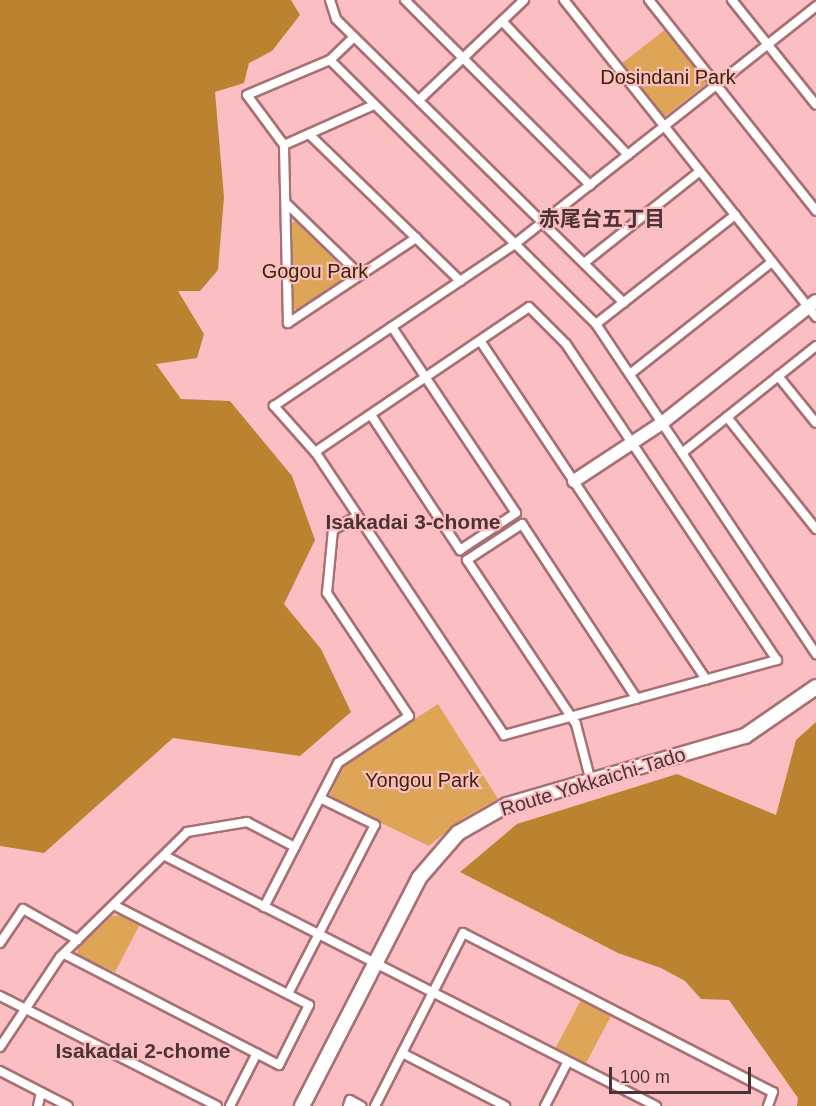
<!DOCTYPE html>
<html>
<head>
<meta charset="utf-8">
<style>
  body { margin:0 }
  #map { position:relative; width:816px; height:1106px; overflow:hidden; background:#fbbec3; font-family:Helvetica,"Noto Sans JP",sans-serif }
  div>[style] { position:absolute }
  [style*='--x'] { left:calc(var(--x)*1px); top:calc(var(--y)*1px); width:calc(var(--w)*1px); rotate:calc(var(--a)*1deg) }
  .green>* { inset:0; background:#dea556; transform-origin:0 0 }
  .forest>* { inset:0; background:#bb832f }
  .roads { filter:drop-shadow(2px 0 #a77075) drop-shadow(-2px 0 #a77075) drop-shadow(0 2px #a77075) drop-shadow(0 -2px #a77075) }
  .street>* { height:8px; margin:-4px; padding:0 4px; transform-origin:4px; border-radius:4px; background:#fff }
  .secondary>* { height:12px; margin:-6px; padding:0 6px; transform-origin:6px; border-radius:6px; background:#fff }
  .primary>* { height:14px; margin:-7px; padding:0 7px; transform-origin:7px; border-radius:7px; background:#fff }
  span { translate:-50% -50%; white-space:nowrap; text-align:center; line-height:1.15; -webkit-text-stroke:4.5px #fbbec3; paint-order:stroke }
  .park-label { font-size:20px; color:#3c2501 }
  .street-label { font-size:20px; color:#4c3436 }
  .neighbourhood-label { font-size:21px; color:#4c3436; font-weight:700 }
  .scale { position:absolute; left:609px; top:1067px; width:142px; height:27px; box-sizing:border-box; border:3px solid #4c3436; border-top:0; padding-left:8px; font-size:18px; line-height:21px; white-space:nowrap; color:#4c3436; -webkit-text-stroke:4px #fbbec3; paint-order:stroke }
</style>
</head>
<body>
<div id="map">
  <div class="green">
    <div style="left:666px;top:29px;width:68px;height:57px;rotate:52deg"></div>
    <div style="clip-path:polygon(297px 220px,350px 277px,299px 311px,292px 308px,290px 224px)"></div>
    <div style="clip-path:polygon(438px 704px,498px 799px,462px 819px,429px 846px,329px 798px,342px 766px)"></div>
    <div style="clip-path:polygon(122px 915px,140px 924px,115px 972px,77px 956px,78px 948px,112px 916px)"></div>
    <div style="left:581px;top:1000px;width:34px;height:54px;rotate:28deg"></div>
  </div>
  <div class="forest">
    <div style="clip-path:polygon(0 0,291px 0,300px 15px,272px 51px,249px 63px,244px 83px,215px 92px,224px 197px,218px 270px,200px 291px,178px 291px,204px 334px,197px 358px,156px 364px,181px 399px,230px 401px,292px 476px,315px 540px,284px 604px,321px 649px,351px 712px,300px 756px,173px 738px,44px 853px,0 846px)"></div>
    <div style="clip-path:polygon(816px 722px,816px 1106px,797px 1106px,798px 1098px,729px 1000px,701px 999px,685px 981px,661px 968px,618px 953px,460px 872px,517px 824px,677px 774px,776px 815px,796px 740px)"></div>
  </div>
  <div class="roads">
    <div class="street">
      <div style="--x:330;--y:0;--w:20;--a:72"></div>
      <div style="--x:336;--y:19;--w:404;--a:44.6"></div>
      <div style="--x:405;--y:0;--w:262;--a:45"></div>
      <div style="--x:564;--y:0;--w:405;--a:51.5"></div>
      <div style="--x:649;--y:0;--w:269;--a:51.6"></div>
      <div style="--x:732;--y:0;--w:134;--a:51.3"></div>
      <div style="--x:502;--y:21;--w:184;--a:46.8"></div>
      <div style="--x:354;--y:37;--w:33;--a:136"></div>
      <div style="--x:330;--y:60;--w:375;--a:44.8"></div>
      <div style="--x:596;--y:324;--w:397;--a:56.3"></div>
      <div style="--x:419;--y:100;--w:145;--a:-43.6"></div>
      <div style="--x:309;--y:134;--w:211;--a:44.2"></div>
      <div style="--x:284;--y:145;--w:62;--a:-126.5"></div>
      <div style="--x:247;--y:95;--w:90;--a:-22.9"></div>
      <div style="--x:286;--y:203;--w:103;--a:44.2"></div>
      <div style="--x:584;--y:263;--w:148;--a:-38.4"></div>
      <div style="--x:288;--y:323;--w:178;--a:-91.3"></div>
      <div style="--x:284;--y:145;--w:98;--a:-24"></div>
      <div style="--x:288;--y:323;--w:154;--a:-33.6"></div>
      <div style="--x:596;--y:324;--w:177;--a:-38.1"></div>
      <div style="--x:481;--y:342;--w:406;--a:56.3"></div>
      <div style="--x:630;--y:374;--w:181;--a:-38.3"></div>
      <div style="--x:778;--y:376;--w:60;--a:51"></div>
      <div style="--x:371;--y:415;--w:162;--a:56.6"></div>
      <div style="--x:460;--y:550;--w:67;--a:-33.5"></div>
      <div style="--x:516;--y:513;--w:224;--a:-123.7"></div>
      <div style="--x:727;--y:417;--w:143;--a:51.5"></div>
      <div style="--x:315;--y:452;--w:258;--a:-34.1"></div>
      <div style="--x:529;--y:307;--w:52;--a:45"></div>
      <div style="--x:566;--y:344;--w:380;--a:56.3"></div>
      <div style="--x:777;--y:660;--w:283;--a:164.6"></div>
      <div style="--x:504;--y:735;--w:340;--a:-123.7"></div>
      <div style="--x:315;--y:452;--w:62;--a:-131.7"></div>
      <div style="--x:274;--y:406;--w:290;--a:-33.9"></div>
      <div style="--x:515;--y:244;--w:384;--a:-38.3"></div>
      <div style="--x:682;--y:453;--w:171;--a:-38.6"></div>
      <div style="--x:591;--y:782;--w:60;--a:-104.5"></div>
      <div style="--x:576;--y:724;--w:197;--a:-123.6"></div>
      <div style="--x:467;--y:560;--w:66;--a:-33.2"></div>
      <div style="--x:522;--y:524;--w:209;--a:56.7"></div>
      <div style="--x:165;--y:856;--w:551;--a:26.98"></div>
      <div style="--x:264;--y:907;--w:162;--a:-62.8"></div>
      <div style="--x:338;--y:763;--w:85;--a:-33.5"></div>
      <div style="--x:409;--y:716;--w:148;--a:-123.7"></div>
      <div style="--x:327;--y:593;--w:63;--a:-84.6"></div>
      <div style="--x:333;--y:530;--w:28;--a:-30"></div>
      <div style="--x:0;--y:943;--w:41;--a:-55.9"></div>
      <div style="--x:23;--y:909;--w:63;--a:29.4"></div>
      <div style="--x:64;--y:954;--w:242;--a:27.3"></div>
      <div style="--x:279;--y:1065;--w:67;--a:-63.4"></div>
      <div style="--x:309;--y:1005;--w:219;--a:-152.9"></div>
      <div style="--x:288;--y:994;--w:190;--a:-62.8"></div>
      <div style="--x:375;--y:825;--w:61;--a:-153.9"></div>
      <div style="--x:0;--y:996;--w:243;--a:26.9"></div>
      <div style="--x:0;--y:1047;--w:108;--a:-56.3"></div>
      <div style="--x:60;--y:957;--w:178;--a:-44.5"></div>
      <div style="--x:187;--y:832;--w:61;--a:-9.5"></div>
      <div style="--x:247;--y:822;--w:54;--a:27.5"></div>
      <div style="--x:402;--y:1053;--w:116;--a:27.2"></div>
      <div style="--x:0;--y:1071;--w:76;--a:27.2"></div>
      <div style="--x:38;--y:1106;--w:14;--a:-78"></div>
      <div style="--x:230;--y:1106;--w:59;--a:-63"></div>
      <div style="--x:348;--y:1106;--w:6;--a:-72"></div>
      <div style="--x:350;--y:1100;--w:13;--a:29"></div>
      <div style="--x:375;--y:1106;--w:194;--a:-63"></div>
      <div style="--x:463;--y:933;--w:348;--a:27.2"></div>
      <div style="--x:773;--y:1092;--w:15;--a:110"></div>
      <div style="--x:545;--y:1106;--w:48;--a:-62.9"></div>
    </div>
    <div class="secondary">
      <div style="--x:574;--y:481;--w:105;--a:-33.4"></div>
      <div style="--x:662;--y:423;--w:196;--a:-38.4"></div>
    </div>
    <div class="primary">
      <div style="--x:302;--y:1106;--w:256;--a:-62.8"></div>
      <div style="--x:419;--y:878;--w:60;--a:-49.1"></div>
      <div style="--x:458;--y:833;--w:56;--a:-29.7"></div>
      <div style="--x:507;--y:805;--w:248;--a:-16.2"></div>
      <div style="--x:745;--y:736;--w:86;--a:-34.6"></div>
    </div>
  </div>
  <div class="park-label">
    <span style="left:668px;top:77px">Dosindani Park</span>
    <span style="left:315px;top:271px">Gogou Park</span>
    <span style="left:422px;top:780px">Yongou Park</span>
  </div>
  <div class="street-label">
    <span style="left:593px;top:782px;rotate:-17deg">Route Yokkaichi-Tado</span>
  </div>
  <div class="neighbourhood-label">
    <span style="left:602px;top:219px">赤尾台五丁目</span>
    <span style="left:413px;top:522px">Isakadai 3-chome</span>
    <span style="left:143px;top:1051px">Isakadai 2-chome</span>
  </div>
  <div class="scale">100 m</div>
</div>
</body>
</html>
